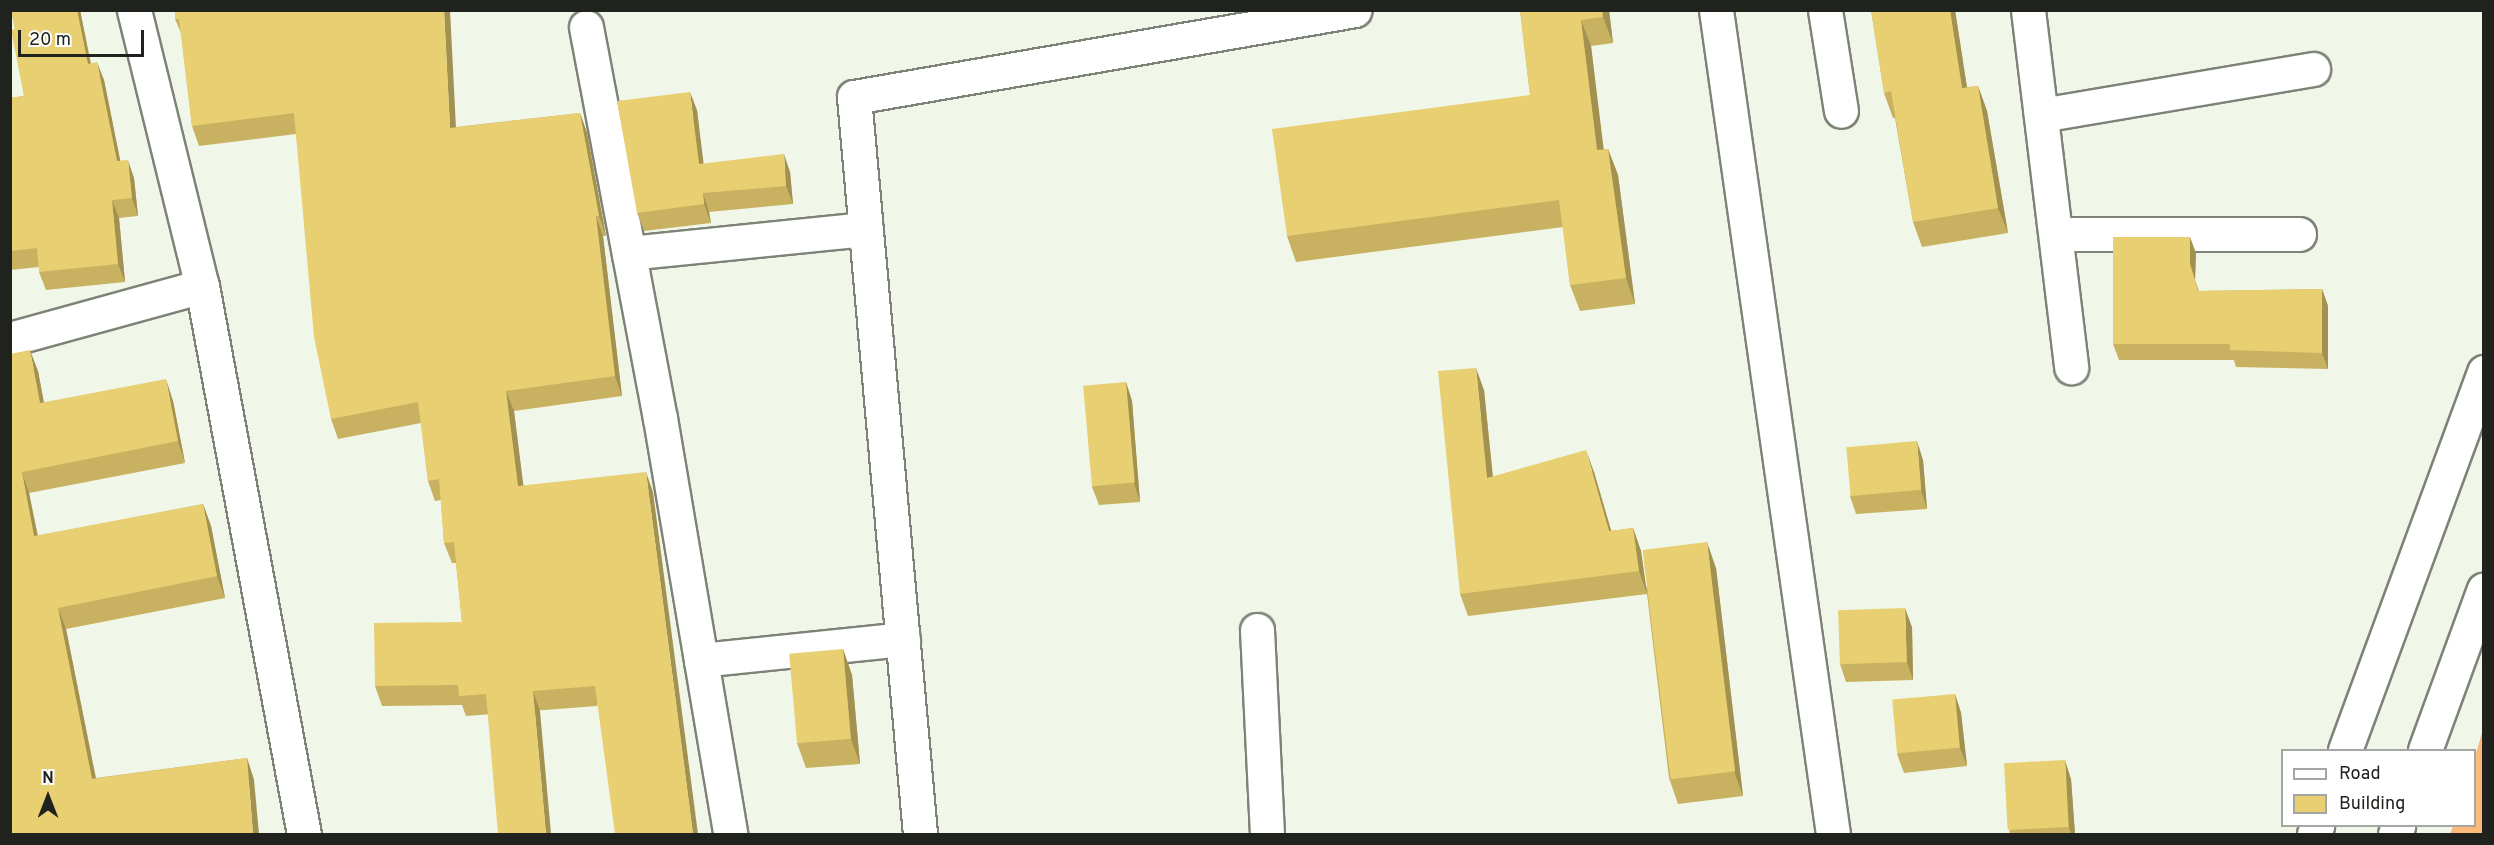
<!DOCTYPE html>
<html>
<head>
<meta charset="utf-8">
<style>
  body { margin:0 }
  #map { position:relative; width:2494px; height:845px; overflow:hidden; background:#f0f6e8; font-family:Overpass,sans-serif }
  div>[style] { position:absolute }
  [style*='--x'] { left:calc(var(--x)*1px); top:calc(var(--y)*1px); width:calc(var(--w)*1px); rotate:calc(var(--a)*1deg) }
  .green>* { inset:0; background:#fcb97a }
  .roads { filter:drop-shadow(2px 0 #7d8376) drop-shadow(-2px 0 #7d8376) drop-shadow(0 2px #7d8376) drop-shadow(0 -2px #7d8376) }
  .street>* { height:33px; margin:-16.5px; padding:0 16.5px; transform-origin:16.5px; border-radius:16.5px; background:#fff }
  .primary>* { height:33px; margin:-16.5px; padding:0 16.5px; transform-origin:16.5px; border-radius:16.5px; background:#fff }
  .wall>* { inset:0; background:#c8b262 }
  .shaded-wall>* { inset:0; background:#a29150 }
  .building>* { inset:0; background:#e8cf72; transform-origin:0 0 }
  span { translate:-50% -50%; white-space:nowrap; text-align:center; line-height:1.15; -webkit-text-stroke:4.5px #fff; paint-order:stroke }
  .frame { position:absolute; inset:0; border:12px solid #20221d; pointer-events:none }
  .legend { position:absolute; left:2281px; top:749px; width:195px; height:78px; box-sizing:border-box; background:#fff; border:2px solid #a6a7a5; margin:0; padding:8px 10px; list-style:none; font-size:18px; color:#20221d }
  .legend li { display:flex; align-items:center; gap:12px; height:30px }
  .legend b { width:30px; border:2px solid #a6a7a5 }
  .north { position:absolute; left:18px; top:767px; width:60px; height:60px; -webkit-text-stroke:4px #fff; paint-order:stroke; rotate:0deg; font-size:16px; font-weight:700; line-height:24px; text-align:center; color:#20221d }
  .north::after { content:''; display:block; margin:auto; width:21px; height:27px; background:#20221d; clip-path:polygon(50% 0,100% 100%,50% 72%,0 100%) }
  .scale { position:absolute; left:18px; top:30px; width:126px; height:27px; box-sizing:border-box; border:3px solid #20221d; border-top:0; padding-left:8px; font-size:18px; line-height:21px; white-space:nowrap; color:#20221d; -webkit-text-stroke:4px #fff; paint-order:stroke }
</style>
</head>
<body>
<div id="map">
  <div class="green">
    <div style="clip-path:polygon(2483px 729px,2483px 834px,2450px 834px,2453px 826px,2474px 826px,2475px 757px)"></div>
  </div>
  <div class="roads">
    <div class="street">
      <div style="--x:134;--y:10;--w:284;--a:76.2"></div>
      <div style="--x:202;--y:286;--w:557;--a:79.46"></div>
      <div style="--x:1716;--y:10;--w:832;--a:81.92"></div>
      <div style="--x:1825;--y:10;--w:102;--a:81"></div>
      <div style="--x:2028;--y:10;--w:360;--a:83.1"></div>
      <div style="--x:586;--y:27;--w:398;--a:79.3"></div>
      <div style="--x:660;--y:418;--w:422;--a:80.4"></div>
      <div style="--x:2041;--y:115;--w:276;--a:-9.6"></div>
      <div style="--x:2056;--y:234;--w:243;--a:0"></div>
      <div style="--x:629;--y:253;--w:238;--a:-5.8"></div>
      <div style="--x:10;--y:339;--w:199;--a:-15.4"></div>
      <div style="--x:1257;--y:630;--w:204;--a:87.2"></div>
      <div style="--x:701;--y:660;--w:203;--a:-5.9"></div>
      <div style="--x:920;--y:834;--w:740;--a:-95.12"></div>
      <div style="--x:854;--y:97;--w:508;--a:-9.85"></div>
    </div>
    <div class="primary">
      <div style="--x:2345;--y:750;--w:403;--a:-69.8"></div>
      <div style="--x:2425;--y:750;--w:171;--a:-69.9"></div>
      <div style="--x:2314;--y:834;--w:9;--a:-69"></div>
      <div style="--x:2395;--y:834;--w:9;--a:-69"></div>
    </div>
  </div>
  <div class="wall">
    <div style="clip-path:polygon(11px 10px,80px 10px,91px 63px,104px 80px,120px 161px,134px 178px,138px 216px,119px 218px,125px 282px,46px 290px,39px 272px,39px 267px,10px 270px,10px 98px,24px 96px,15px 29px)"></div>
    <div style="clip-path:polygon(175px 10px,456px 127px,580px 113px,587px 133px,606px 236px,603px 236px,622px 396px,514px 411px,523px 486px,653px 492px,597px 706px,466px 716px,462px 705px,382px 706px,375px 686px,462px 622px,456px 563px,452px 563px,444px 543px,441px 500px,435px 501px,428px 481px,421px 423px,338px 439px,331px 419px,296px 134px,199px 146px,192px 126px,181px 33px,175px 19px)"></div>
    <div style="clip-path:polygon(1520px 10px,1609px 10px,1613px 43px,1591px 46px,1603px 149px,1608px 149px,1618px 175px,1635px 304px,1580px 311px,1570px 285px,1563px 227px,1296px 262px,1287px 236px,1530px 95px)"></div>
    <div style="clip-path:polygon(1871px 10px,1955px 10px,1967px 87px,1978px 86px,1987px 111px,2008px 233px,1922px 247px,1913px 222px,1895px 118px,1893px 118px,1884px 93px)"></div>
    <div style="clip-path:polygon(697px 110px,703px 164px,790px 172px,793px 204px,709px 212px,711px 223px,644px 231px,637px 213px)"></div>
    <div style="clip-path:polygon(2196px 253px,2195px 280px,2199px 291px,2322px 289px,2328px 306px,2328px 369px,2236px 367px,2234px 360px,2119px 360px,2113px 344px)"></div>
    <div style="clip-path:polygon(10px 354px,38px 371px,44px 403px,173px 401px,185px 463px,29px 493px,38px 536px,203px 504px,211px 526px,225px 598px,66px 629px,96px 778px,247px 758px,254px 780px,10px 834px)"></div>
    <div style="clip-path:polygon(1126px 382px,1132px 401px,1140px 502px,1099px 505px,1092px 487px)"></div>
    <div style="clip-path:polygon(1484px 390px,1493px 476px,1594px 472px,1611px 531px,1633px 528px,1641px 551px,1646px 587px,1716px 568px,1743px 796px,1678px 804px,1669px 778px,1647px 594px,1468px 616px,1460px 594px)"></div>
    <div style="clip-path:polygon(1923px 460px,1927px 509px,1856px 514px,1850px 496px)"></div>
    <div style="clip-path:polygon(1912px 627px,1913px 680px,1846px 682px,1840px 664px)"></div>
    <div style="clip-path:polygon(843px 649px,852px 675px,860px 764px,806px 768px,797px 743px)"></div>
    <div style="clip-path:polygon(1955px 694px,1961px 713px,1967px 766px,1904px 773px,1897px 754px)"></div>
    <div style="clip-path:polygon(2071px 779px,2075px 834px,2010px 834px,2009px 831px)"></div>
  </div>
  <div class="shaded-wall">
    <div style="clip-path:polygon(77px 10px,80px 10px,94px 82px,88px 64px)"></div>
    <div style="clip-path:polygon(444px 10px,450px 10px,457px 148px,450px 128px)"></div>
    <div style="clip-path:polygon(1602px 10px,1609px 10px,1613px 43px,1603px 17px)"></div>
    <div style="clip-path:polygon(1950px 10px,1955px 10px,1971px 114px,1962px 88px)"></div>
    <div style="clip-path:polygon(1581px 20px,1591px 46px,1607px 176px,1597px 150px)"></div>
    <div style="clip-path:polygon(97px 62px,104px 80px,124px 179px,117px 161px)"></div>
    <div style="clip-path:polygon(1978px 86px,1987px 111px,2008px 233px,1998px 208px)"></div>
    <div style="clip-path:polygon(690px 92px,697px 110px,706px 183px,699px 164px)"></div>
    <div style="clip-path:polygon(580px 113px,587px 133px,606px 236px,599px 216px)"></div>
    <div style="clip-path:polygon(1608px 149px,1618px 175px,1635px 304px,1626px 278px)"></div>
    <div style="clip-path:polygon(784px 154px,790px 172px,793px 204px,786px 186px)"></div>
    <div style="clip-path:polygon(128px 160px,134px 178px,138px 216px,132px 198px)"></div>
    <div style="clip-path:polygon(703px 193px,709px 212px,711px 223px,704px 204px)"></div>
    <div style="clip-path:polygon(112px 200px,119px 218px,125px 282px,118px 264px)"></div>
    <div style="clip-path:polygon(596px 216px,603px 236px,622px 396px,615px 376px)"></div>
    <div style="clip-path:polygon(2190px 237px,2196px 253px,2195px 280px,2204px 308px,2190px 264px)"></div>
    <div style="clip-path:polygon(2322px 289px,2328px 306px,2328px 369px,2322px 353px)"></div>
    <div style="clip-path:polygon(30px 350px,38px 371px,48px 425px,40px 403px)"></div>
    <div style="clip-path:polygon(1476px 368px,1484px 390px,1495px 500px,1487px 478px)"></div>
    <div style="clip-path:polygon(166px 379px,173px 401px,185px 463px,178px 441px)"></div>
    <div style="clip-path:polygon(1126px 382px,1132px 401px,1140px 502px,1134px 483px)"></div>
    <div style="clip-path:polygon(506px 391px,514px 411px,526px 506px,518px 486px)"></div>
    <div style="clip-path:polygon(1917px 441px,1923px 460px,1927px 509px,1921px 490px)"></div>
    <div style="clip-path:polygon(1586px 450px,1594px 472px,1618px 554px,1609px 531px)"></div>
    <div style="clip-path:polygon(22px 472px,29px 493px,42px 558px,34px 536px)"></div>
    <div style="clip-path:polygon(646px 472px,653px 492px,698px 834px,693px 834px)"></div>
    <div style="clip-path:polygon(203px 504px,211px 526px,225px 598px,217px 576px)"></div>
    <div style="clip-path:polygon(1633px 528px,1641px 551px,1647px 594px,1639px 571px)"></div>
    <div style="clip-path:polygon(1707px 542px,1716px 568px,1743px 796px,1734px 771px)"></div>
    <div style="clip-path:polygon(58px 608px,66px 629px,100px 800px,92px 779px)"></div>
    <div style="clip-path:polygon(1905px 608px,1912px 627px,1913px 680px,1907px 662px)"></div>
    <div style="clip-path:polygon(843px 649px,852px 675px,860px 764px,851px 739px)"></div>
    <div style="clip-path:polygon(533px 691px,540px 711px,551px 834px,546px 834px)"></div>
    <div style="clip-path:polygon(1955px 694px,1961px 713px,1967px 766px,1960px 748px)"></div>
    <div style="clip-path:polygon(247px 758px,254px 780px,259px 834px,253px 834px)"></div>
    <div style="clip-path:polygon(2065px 760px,2071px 779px,2075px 834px,2071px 834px,2069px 827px)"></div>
  </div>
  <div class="building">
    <div style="clip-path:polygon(11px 10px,77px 10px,88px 64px,97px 62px,117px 161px,128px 160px,132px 198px,112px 200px,118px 264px,39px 272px,37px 248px,10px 251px,10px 98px,24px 96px,11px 30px,15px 29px)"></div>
    <div style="clip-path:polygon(175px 10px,444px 10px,450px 128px,580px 113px,599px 216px,596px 216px,615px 376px,506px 391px,518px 486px,646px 472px,693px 834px,615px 834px,595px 686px,533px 691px,546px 834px,498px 834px,486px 694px,459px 696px,458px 685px,375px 686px,374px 623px,462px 622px,454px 542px,444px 543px,439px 479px,428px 481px,418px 402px,331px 419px,314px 337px,294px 113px,192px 126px,179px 19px,175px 19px)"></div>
    <div style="clip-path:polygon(1520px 10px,1602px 10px,1603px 17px,1581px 20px,1597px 150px,1608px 149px,1626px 278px,1570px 285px,1559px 200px,1287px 236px,1272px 129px,1530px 95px)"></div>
    <div style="clip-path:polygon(1871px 10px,1950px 10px,1962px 88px,1978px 86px,1998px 208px,1913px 222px,1891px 91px,1884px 93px)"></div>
    <div style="clip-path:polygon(690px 92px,699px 164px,784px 154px,786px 186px,703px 193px,704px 204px,637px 213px,617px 101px)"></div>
    <div style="clip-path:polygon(2113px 237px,2190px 237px,2190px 264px,2198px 291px,2322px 289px,2322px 353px,2230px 350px,2230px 344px,2113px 344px)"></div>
    <div style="clip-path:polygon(30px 350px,40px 403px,166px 379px,178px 441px,22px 472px,34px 536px,203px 504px,217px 576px,58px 608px,92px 779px,247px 758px,253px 834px,10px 834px,10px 354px)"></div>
    <div style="clip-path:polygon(1476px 368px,1487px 478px,1586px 450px,1609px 531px,1633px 528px,1639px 571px,1460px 594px,1438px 371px)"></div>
    <div style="left:1126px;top:382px;width:101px;height:43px;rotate:85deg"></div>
    <div style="left:1917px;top:441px;width:49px;height:71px;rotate:85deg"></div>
    <div style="left:1707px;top:542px;width:231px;height:65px;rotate:83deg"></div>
    <div style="left:1905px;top:608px;width:54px;height:67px;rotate:88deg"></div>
    <div style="left:843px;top:649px;width:90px;height:54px;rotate:85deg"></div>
    <div style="left:1955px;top:694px;width:54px;height:63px;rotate:85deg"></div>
    <div style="left:2065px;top:760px;width:67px;height:61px;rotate:87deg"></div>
  </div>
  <div class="frame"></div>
  <ul class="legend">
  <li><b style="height:8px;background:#fff"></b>Road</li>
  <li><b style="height:16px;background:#e8cf72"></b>Building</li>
  </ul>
  <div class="north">N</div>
  <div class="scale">20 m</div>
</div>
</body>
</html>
